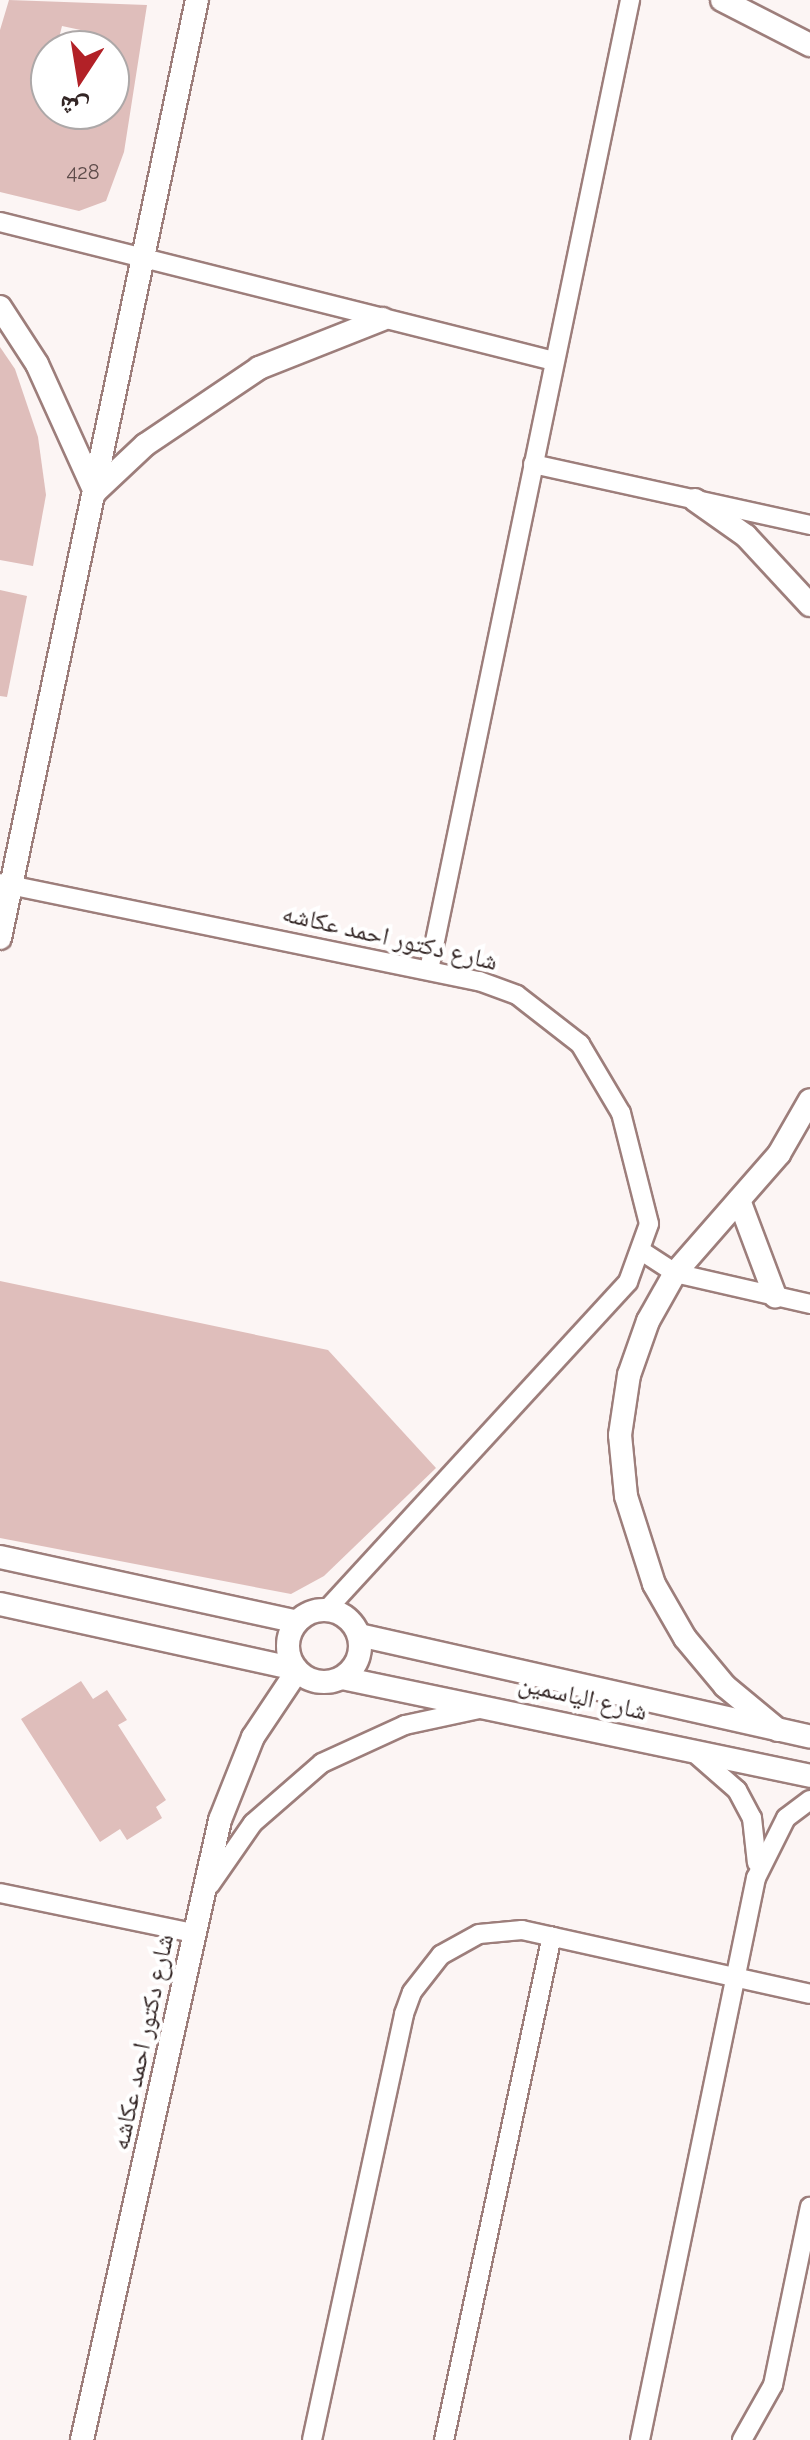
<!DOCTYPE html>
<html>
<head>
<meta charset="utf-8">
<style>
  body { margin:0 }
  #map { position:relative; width:810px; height:2440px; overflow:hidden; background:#fcf5f4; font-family:Raleway,"Noto Naskh Arabic",sans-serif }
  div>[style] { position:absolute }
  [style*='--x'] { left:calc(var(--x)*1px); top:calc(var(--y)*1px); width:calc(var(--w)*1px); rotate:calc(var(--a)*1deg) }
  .building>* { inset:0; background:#dfbebb }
  .roads { filter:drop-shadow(2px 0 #9d7e7b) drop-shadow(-2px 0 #9d7e7b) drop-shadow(0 2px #9d7e7b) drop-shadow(0 -2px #9d7e7b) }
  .minor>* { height:18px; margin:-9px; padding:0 9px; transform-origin:9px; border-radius:9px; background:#fff }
  .tertiary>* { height:22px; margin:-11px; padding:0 11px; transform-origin:11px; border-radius:11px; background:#fff }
  .tertiary>.ring { margin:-11px; padding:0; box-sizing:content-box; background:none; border:22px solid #fff; border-radius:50% }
  span { translate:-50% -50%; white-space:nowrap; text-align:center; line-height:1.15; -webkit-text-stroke:8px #fff; paint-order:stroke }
  .number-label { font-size:20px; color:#5e4c4a }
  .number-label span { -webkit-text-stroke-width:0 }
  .street-label { font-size:25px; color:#332625 }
  .north { position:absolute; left:30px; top:30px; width:100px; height:100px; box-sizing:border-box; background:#fff; border:2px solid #ada8a8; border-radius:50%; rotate:192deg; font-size:28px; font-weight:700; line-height:40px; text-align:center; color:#332625 }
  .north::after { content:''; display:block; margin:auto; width:35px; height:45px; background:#b22127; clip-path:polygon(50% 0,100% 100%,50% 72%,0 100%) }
</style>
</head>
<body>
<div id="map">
  <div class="building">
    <div style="clip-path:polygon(evenodd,9px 0,147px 5px,124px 152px,106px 201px,79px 211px,0 192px,0 30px,9px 0,62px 26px,90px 32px,86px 50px,110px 50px,110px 110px,43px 110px,50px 50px,56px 50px,62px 26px)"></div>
    <div style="clip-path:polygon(0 347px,15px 369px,38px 437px,46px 495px,33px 566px,0 560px)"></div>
    <div style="clip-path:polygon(0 590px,27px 596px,7px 697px,0 696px)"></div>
    <div style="clip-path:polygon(0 1281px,328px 1350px,436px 1468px,324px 1576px,291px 1594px,0 1538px)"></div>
    <div style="clip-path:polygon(81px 1681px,93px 1699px,107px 1690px,127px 1720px,118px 1725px,166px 1800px,156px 1807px,162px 1818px,127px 1840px,120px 1829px,100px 1842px,21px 1719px)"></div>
  </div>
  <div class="roads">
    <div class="minor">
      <div style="--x:0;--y:222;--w:571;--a:14.08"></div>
      <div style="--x:533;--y:464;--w:284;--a:12.4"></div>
      <div style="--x:0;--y:883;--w:489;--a:11.6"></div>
      <div style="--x:479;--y:981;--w:40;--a:20.2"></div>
      <div style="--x:517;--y:995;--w:80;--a:37.9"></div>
      <div style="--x:580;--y:1044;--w:80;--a:59.3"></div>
      <div style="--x:621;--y:1113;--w:114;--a:75.8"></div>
      <div style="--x:649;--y:1224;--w:62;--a:109.9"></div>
      <div style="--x:628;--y:1282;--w:446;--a:132.6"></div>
      <div style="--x:429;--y:970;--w:991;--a:-78.29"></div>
      <div style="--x:643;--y:1252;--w:38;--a:33"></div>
      <div style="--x:675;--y:1273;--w:139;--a:12.9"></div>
      <div style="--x:698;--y:1756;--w:52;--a:41.1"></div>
      <div style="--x:737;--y:1790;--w:32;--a:62"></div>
      <div style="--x:752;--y:1818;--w:45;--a:83.7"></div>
      <div style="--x:210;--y:1885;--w:75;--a:-55.3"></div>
      <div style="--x:253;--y:1823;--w:91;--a:-41"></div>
      <div style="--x:322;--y:1763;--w:91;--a:-24.6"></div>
      <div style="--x:405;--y:1725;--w:76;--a:-12.2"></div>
      <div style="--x:0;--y:1893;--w:198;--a:11.7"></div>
      <div style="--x:312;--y:2440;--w:436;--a:-77.8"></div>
      <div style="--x:404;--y:2014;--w:23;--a:-70"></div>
      <div style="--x:412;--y:1992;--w:47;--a:-51.9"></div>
      <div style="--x:441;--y:1955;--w:43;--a:-28.9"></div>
      <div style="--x:479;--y:1934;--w:43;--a:-5.3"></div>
      <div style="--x:522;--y:1930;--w:295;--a:12.5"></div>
      <div style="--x:444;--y:2440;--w:515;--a:-77.91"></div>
      <div style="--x:640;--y:2440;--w:574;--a:-78.34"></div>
      <div style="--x:756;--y:1878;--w:67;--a:-63.4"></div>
      <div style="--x:786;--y:1818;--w:30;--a:-37"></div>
      <div style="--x:742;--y:2440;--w:63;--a:-60.6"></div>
      <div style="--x:773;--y:2385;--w:182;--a:-78.3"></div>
    </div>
    <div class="tertiary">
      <div style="--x:722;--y:0;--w:99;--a:27.1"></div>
      <div style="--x:0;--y:307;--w:68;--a:57"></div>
      <div style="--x:37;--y:364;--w:141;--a:65.6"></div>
      <div style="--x:95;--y:492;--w:69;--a:-43.2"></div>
      <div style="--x:145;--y:445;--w:138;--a:-34"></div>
      <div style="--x:259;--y:368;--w:133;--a:-21.6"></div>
      <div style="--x:695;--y:500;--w:62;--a:35.2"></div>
      <div style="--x:746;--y:536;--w:94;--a:47.2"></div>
      <div style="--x:0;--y:938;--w:958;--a:-78.14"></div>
      <div style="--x:739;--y:1200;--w:103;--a:69.4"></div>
      <div style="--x:0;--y:1557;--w:304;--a:12.3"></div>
      <div style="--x:0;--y:1604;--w:303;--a:12.4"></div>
      <div class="ring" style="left:288px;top:1610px;width:50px;height:50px"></div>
      <div style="--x:359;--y:1635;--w:462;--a:12.7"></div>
      <div style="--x:342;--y:1678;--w:478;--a:11.8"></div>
      <div style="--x:778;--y:1730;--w:69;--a:-140.3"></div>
      <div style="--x:725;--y:1686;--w:62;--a:-129.8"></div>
      <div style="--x:685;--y:1638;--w:62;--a:-119.9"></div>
      <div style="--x:654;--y:1584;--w:92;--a:-107.7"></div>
      <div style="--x:626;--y:1496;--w:61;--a:-95.6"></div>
      <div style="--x:620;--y:1435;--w:61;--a:-81.5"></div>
      <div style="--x:629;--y:1375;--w:57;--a:-70.6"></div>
      <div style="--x:648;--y:1321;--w:55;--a:-60.6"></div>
      <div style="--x:675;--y:1273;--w:158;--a:-48.8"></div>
      <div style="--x:779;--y:1154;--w:62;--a:-60.1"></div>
      <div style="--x:82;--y:2440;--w:635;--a:-77.45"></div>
      <div style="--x:220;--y:1820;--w:89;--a:-68.3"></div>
      <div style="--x:253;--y:1737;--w:79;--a:-56.3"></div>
    </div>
  </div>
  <div class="number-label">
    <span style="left:83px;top:172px">428</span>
  </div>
  <div class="street-label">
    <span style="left:390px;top:937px;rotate:13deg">شارع دكتور احمد عكاشه</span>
    <span style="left:583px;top:1697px;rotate:13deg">شارع الياسمين</span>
    <span style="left:142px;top:2042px;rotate:-78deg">شارع دكتور احمد عكاشه</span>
  </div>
  <div class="north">ش</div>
</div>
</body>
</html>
